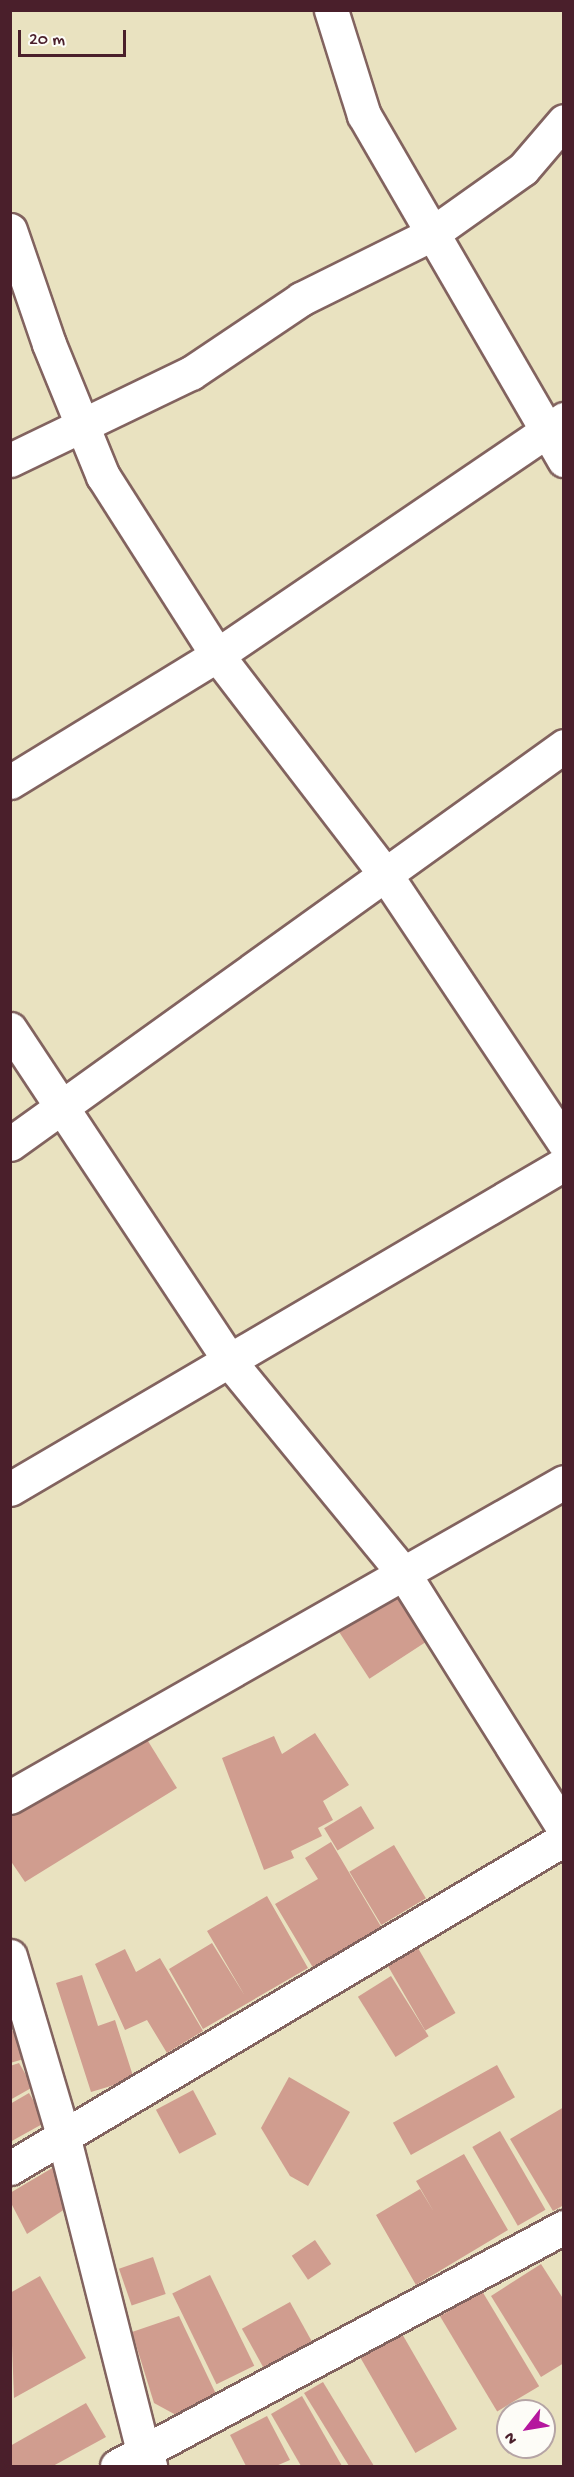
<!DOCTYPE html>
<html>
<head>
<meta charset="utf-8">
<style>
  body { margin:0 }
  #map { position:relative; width:574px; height:2477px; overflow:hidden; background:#e9e2c0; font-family:"Gochi Hand",sans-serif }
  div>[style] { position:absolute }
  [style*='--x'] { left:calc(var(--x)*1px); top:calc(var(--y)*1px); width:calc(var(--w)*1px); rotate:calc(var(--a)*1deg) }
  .building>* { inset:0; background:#d09d8f; transform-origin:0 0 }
  .roads { filter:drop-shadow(2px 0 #82635f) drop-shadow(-2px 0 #82635f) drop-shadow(0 2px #82635f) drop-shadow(0 -2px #82635f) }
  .minor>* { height:33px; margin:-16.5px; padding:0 16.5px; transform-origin:16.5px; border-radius:16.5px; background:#fff }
  .tertiary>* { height:33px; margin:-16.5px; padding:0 16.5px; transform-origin:16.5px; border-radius:16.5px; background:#fff }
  span { translate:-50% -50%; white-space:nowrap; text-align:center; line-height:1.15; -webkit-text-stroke:5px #fdfcf7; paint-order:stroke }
  .frame { position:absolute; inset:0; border:12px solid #4a1f2b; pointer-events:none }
  .north { position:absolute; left:496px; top:2399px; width:60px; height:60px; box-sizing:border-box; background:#fdfcf7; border:2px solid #b5a4a5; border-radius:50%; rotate:239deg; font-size:16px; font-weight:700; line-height:24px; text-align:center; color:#4a1f2b }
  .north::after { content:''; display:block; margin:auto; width:21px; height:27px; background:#b5179e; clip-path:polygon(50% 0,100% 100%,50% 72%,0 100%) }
  .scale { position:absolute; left:18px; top:30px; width:108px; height:27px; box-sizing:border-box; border:3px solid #4a1f2b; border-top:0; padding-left:8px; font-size:18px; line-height:21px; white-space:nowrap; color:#4a1f2b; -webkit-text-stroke:4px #fdfcf7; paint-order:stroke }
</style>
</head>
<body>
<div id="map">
  <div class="building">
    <div style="left:398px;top:1585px;width:63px;height:75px;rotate:57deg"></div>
    <div style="clip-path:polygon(143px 1733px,177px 1788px,25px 1882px,10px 1860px,10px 1815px)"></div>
    <div style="clip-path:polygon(315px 1733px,349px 1785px,323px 1801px,333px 1820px,318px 1828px,322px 1836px,291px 1851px,294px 1858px,264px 1870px,222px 1758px,274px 1736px,282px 1754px)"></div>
    <div style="left:361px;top:1806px;width:26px;height:43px;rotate:59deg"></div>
    <div style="clip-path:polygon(331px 1842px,383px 1930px,315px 1971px,275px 1904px,318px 1879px,305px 1858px)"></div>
    <div style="left:394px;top:1845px;width:62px;height:52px;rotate:59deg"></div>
    <div style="clip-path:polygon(267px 1896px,308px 1968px,203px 2029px,169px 1969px,212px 1943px,245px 1996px,207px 1931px)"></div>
    <div style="left:418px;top:1948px;width:75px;height:35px;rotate:60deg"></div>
    <div style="clip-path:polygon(125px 1949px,136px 1972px,160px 1958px,203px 2031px,167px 2053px,147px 2020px,125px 2030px,95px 1964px)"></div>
    <div style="clip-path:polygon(82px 1975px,98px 2026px,115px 2020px,134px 2079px,91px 2092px,56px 1983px)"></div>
    <div style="left:391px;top:1976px;width:71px;height:39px;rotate:58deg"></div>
    <div style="clip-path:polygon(15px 2030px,24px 2059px,10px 2063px,10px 2032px)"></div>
    <div style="clip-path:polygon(19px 2063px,33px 2087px,10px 2100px,10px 2066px)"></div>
    <div style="left:497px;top:2065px;width:37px;height:119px;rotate:61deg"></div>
    <div style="clip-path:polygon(289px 2077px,350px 2112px,308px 2186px,290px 2176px,261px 2128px)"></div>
    <div style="left:193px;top:2090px;width:50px;height:42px;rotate:62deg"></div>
    <div style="clip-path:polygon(29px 2093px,46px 2122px,10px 2142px,10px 2104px)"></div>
    <div style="clip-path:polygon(564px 2107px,564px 2205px,553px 2211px,510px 2139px)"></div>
    <div style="left:500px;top:2131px;width:91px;height:32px;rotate:60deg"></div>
    <div style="clip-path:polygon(464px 2154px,508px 2230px,416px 2285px,376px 2215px,420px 2189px,434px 2212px,416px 2181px)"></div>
    <div style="clip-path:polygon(59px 2164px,65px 2209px,27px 2234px,10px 2201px,10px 2193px)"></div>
    <div style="left:315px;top:2240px;width:29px;height:28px;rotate:56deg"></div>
    <div style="left:153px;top:2257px;width:39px;height:36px;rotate:71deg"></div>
    <div style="clip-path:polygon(541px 2264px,564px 2300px,564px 2363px,541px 2377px,491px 2296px)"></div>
    <div style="left:210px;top:2275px;width:101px;height:42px;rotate:64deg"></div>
    <div style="clip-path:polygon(40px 2276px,86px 2358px,14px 2398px,10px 2293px)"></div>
    <div style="left:482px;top:2291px;width:111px;height:49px;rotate:59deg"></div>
    <div style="left:290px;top:2302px;width:46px;height:55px;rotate:61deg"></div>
    <div style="clip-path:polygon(179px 2316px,216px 2394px,176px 2415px,154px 2403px,132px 2332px)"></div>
    <div style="left:401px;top:2332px;width:112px;height:48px;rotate:60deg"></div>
    <div style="clip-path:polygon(323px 2382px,374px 2466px,349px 2466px,304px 2393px)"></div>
    <div style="clip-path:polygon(302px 2396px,342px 2466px,301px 2466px,271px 2414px)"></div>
    <div style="clip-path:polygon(86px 2403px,106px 2437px,53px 2466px,10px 2466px,10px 2446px)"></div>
    <div style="clip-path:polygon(267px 2416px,290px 2460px,276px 2466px,246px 2466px,230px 2435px)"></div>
  </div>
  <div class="roads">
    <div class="minor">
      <div style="--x:331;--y:10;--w:110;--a:72.6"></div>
      <div style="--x:364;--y:115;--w:399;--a:59.9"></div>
      <div style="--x:10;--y:230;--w:120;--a:71.1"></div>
      <div style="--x:49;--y:344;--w:143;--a:67.8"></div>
      <div style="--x:103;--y:476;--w:212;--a:57.5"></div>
      <div style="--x:217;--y:655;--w:276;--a:52.5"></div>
      <div style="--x:385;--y:874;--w:322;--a:56.3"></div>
      <div style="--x:10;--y:460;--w:201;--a:-25.7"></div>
      <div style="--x:191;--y:373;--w:133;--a:-33.9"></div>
      <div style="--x:301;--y:299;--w:144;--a:-26.4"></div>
      <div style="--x:430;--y:235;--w:114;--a:-35.4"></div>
      <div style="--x:523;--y:169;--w:63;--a:-49.5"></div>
      <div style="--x:10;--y:782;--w:243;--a:-31.5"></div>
      <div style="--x:217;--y:655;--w:420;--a:-34.2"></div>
      <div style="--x:10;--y:1029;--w:399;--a:56.5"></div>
      <div style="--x:230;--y:1362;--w:274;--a:50.6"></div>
      <div style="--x:404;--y:1574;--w:301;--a:57.9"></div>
      <div style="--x:10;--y:1144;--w:682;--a:-35.69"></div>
      <div style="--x:10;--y:1797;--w:637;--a:-29.62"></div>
      <div style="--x:10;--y:1956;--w:187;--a:73.5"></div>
      <div style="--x:63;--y:2135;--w:327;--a:75.8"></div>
      <div style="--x:143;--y:2452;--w:16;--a:63"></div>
      <div style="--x:10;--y:2168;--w:644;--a:-30.7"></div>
      <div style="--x:117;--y:2466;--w:507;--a:-28.13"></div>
    </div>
    <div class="tertiary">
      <div style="--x:10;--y:1489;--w:642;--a:-30.4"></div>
    </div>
  </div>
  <div class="frame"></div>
  <div class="north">N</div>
  <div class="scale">20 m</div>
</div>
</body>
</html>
